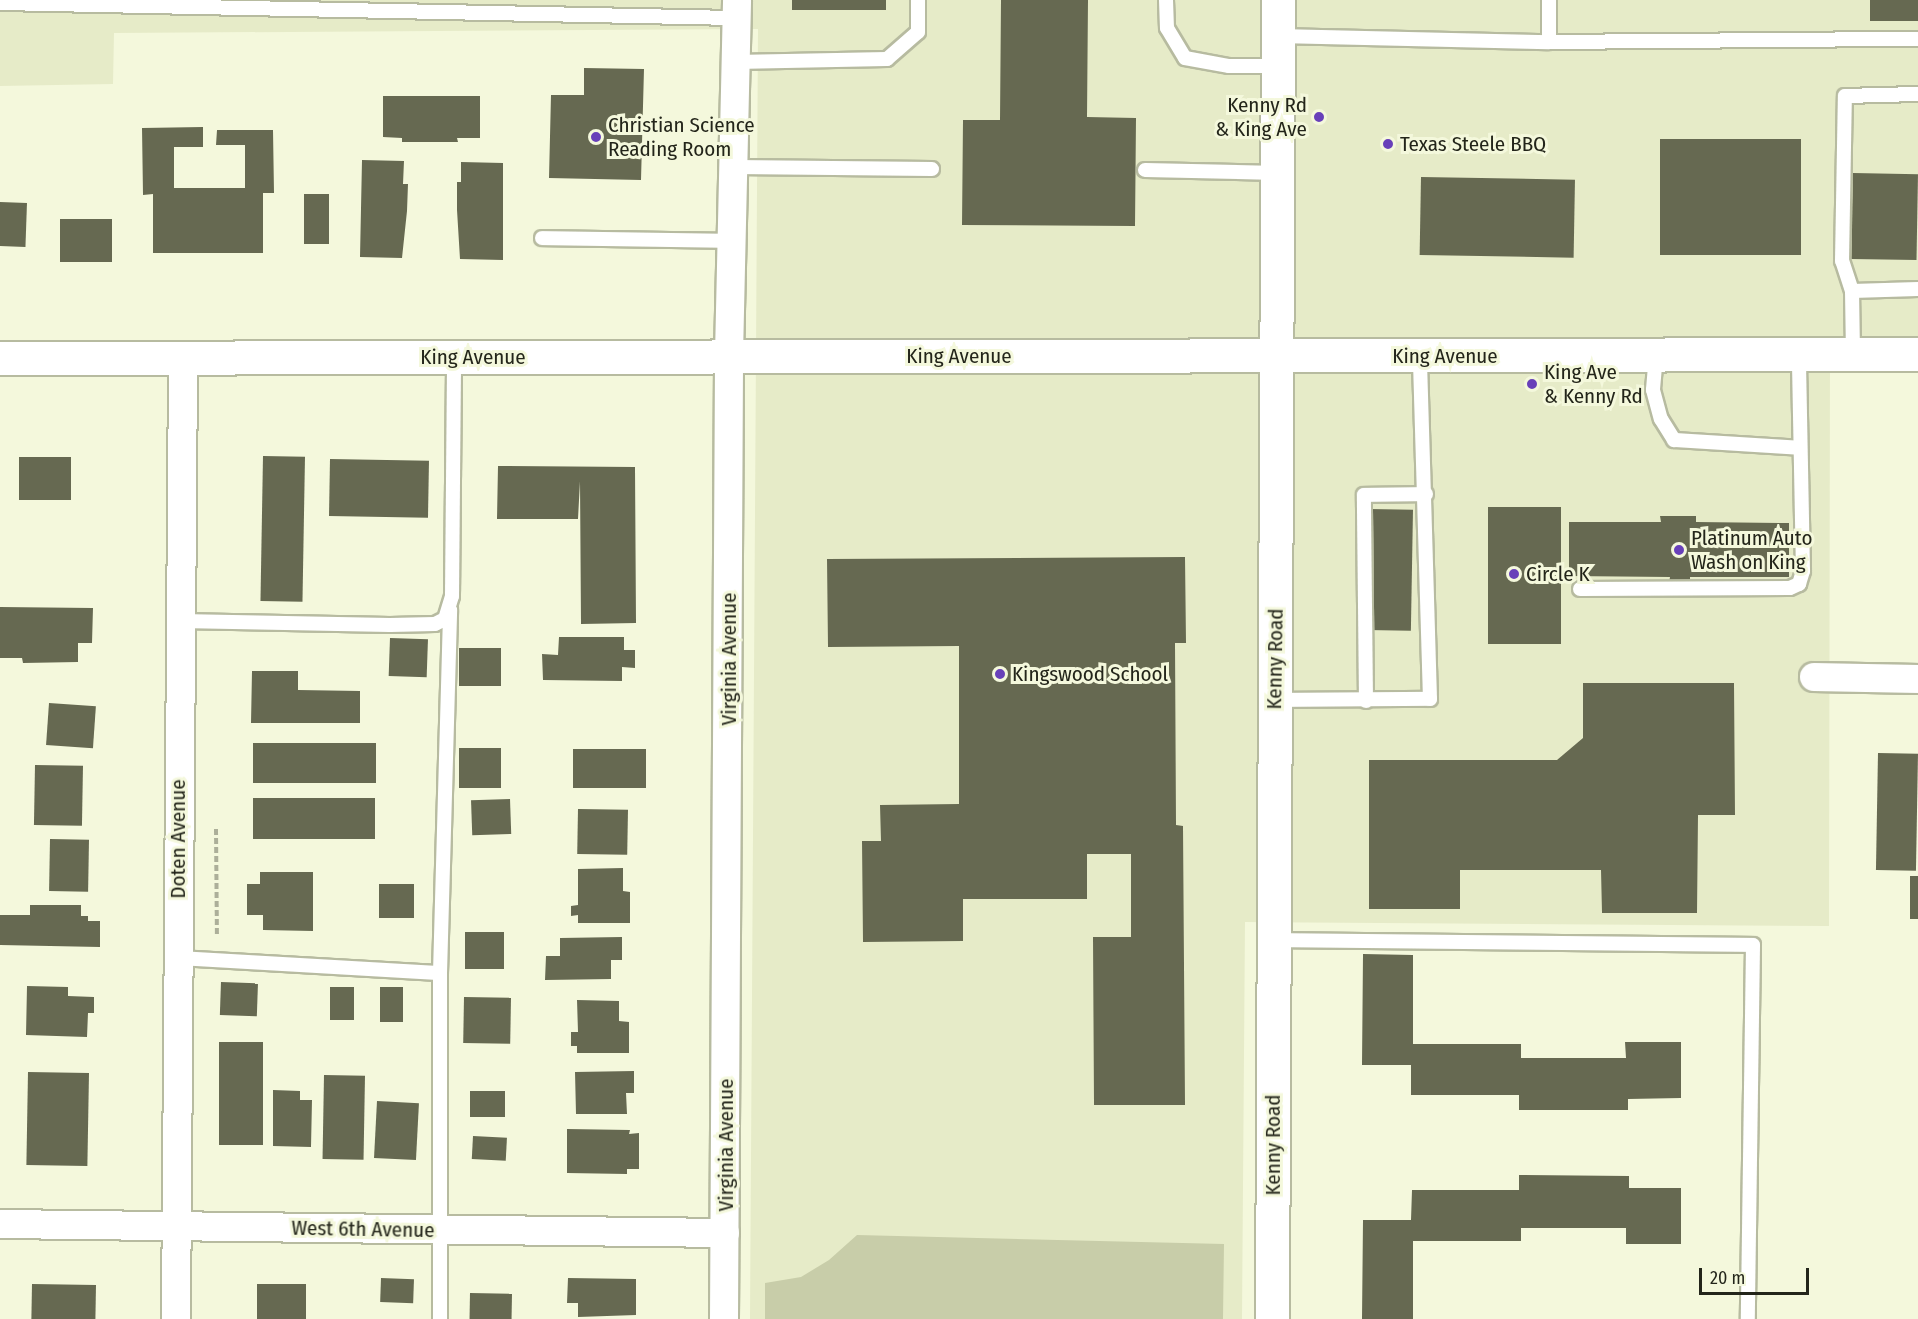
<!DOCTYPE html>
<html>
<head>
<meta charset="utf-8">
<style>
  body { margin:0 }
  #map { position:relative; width:1918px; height:1319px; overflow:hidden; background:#f4f8dc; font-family:"Fira Sans Condensed",sans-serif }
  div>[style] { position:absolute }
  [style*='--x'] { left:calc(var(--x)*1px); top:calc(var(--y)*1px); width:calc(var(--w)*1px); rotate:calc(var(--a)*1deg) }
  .built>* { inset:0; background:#e6ebc8 }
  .green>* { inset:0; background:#c8cda9 }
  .building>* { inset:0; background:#666951; transform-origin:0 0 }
  .path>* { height:4px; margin-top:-2px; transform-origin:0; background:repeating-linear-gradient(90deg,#acaf99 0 6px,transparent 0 9px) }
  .roads { filter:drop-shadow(2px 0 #b7bba0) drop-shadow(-2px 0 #b7bba0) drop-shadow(0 2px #b7bba0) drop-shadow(0 -2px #b7bba0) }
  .lane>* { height:14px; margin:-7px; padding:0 7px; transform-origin:7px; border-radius:7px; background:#fff }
  .street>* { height:28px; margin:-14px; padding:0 14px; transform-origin:14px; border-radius:14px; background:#fff }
  .secondary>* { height:33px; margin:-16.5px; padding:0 16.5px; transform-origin:16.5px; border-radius:16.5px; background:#fff }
  .dots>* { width:16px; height:16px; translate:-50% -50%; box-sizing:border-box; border:3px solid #f4f8dc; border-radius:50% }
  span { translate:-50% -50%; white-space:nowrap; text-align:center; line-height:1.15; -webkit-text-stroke:6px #f4f8dc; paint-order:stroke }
  .poi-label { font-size:21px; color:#23251a }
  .right { translate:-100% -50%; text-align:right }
  .left { translate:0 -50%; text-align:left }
  .street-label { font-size:21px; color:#23251a }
  .scale { position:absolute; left:1699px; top:1268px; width:110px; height:27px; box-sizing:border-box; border:3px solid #23251a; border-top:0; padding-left:8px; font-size:18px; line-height:21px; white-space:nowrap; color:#23251a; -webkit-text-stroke:4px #f4f8dc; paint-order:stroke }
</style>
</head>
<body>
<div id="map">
  <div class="built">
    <div style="clip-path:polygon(0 0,1918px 0,1918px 356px,1830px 358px,1829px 926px,1245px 922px,1242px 1319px,750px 1319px,758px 29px,114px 33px,113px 84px,0 86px)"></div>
  </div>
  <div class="green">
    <div style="clip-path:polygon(857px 1235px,1224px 1244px,1223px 1319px,765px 1319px,765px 1283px,801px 1277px,829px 1260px)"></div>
  </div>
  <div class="building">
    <div style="left:792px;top:0;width:94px;height:10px"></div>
    <div style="clip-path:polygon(1001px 0,1088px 0,1087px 117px,1136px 118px,1135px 226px,962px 225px,963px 120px,1000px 120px)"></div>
    <div style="left:1870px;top:0;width:48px;height:21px"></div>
    <div style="clip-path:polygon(584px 68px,644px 69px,641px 180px,549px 178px,551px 95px,584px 95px)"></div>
    <div style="clip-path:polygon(383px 96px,480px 96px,480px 138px,457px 138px,458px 142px,402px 142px,402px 138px,383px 137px)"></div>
    <div style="clip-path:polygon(203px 127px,203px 147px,174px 147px,174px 188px,245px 188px,245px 145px,216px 145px,217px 130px,273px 130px,274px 193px,263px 193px,263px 253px,153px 253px,153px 194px,143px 195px,142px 128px)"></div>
    <div style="left:1801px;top:139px;width:116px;height:141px;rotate:90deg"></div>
    <div style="clip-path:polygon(362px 160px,404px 161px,403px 184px,408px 184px,407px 211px,402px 258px,360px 257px)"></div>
    <div style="clip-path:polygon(461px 162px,503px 163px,503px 260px,460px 259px,457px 210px,457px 182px,461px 182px)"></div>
    <div style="left:1853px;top:173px;width:65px;height:86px;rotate:1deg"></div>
    <div style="left:1421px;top:177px;width:154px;height:78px;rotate:1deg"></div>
    <div style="left:304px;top:194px;width:25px;height:50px"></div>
    <div style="left:0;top:202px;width:27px;height:44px;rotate:2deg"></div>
    <div style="left:60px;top:219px;width:52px;height:43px"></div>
    <div style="left:263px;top:456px;width:42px;height:145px;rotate:1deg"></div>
    <div style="left:19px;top:457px;width:52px;height:43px"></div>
    <div style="left:330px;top:459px;width:99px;height:57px;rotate:1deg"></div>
    <div style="clip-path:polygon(498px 466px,635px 467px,636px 623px,581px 624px,580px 481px,578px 519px,497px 519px)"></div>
    <div style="left:1488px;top:507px;width:73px;height:137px"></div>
    <div style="left:1369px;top:509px;width:44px;height:121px;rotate:1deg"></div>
    <div style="clip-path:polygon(1660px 516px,1696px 516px,1696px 522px,1789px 523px,1789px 577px,1690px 577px,1690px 583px,1669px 583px,1670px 577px,1569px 576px,1569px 522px,1661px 522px)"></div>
    <div style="clip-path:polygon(1185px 557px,1186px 643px,1175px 643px,1176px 825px,1183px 826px,1185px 1105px,1094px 1105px,1093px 937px,1131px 937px,1131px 854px,1087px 854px,1087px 899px,963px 899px,963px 941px,863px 942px,862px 841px,881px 841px,880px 805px,959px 804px,959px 646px,828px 647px,827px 559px)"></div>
    <div style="clip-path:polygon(0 607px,93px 608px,92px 643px,78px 643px,78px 662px,23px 663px,22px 658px,0 658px)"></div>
    <div style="clip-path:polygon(559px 637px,624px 637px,624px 650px,635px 650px,635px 668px,622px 667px,622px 681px,543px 680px,542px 654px,558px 655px)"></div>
    <div style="left:390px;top:638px;width:38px;height:38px;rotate:2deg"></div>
    <div style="left:459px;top:648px;width:42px;height:38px"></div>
    <div style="clip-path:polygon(252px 671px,298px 671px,298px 690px,360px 691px,360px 723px,251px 723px)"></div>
    <div style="clip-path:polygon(1583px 683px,1734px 683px,1735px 815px,1698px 815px,1697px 913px,1602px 913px,1601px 870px,1460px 870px,1460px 909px,1369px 909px,1369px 760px,1557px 760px,1583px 738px)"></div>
    <div style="left:49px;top:703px;width:47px;height:42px;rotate:4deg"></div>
    <div style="left:253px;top:743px;width:123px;height:40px"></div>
    <div style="left:459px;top:748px;width:42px;height:40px"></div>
    <div style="left:646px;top:749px;width:39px;height:73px;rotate:90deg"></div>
    <div style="left:1878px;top:753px;width:40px;height:117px;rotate:1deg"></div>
    <div style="left:35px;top:765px;width:48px;height:60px;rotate:1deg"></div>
    <div style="left:253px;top:798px;width:122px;height:41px"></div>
    <div style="left:510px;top:799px;width:35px;height:39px;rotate:88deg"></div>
    <div style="left:578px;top:809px;width:50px;height:45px;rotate:1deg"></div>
    <div style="left:50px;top:839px;width:39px;height:52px;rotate:1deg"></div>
    <div style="clip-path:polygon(623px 868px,623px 891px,630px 892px,630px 923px,578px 923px,578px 915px,571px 916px,571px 906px,578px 905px,578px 869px)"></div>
    <div style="clip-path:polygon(260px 872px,313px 872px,313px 931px,263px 930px,263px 915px,247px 915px,247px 884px,260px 884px)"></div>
    <div style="left:1910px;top:876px;width:8px;height:43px"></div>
    <div style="left:414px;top:884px;width:34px;height:35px;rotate:90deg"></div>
    <div style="clip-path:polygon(30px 905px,81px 905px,81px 916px,88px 916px,88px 921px,100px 921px,100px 947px,0 945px,0 915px,30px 915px)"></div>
    <div style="left:465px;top:932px;width:39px;height:37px"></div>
    <div style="clip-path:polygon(622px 937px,622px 960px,611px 960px,611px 979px,545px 980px,546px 956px,560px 956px,560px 938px)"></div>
    <div style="clip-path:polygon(1363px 954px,1413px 955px,1413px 1044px,1521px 1044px,1521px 1058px,1626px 1058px,1625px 1042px,1681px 1042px,1681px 1098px,1628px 1099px,1628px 1110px,1519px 1110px,1519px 1095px,1411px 1095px,1411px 1065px,1362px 1065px)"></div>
    <div style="left:221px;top:982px;width:37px;height:33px;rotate:2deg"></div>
    <div style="clip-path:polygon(27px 986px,68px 987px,68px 996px,94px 997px,94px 1013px,88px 1013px,87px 1037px,26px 1035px)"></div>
    <div style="left:330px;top:987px;width:24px;height:33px"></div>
    <div style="left:380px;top:987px;width:23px;height:35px"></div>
    <div style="left:464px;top:997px;width:47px;height:46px;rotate:1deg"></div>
    <div style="clip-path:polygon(577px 1000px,619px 1001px,619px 1021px,629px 1022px,629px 1053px,577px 1053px,577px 1046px,571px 1046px,571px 1032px,578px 1032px)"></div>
    <div style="left:219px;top:1042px;width:44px;height:103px"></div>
    <div style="clip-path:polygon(634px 1071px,634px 1093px,626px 1093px,627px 1114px,576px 1114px,575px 1072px)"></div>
    <div style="left:28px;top:1072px;width:61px;height:93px;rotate:1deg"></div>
    <div style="left:324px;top:1075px;width:41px;height:84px;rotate:1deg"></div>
    <div style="clip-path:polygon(273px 1090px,300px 1091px,300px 1100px,312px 1100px,311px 1147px,273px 1146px)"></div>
    <div style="left:470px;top:1091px;width:35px;height:26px"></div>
    <div style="left:377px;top:1101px;width:42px;height:57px;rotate:3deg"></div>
    <div style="clip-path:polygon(567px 1129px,630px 1130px,629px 1134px,639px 1133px,639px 1169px,627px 1169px,627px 1174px,567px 1173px)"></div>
    <div style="left:473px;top:1136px;width:34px;height:23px;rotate:3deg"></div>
    <div style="clip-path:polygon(1519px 1175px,1629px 1176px,1629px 1188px,1681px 1188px,1681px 1244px,1626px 1244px,1626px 1228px,1521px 1228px,1521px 1241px,1413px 1241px,1413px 1319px,1362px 1319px,1363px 1220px,1411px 1220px,1412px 1190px,1519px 1190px)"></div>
    <div style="left:381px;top:1278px;width:33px;height:24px;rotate:2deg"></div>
    <div style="clip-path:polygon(568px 1278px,636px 1279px,636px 1315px,578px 1317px,578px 1303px,567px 1303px)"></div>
    <div style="left:32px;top:1284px;width:64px;height:35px;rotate:1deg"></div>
    <div style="left:257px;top:1284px;width:49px;height:35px"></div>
    <div style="left:470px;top:1293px;width:42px;height:26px;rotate:1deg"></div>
  </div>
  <div class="path">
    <div style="--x:216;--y:829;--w:107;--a:89.5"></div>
  </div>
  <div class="roads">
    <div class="lane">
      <div style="--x:1166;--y:0;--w:28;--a:88"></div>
      <div style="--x:1167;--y:28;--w:35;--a:59"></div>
      <div style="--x:1185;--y:58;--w:45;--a:10.3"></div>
      <div style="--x:1229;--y:66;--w:49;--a:0"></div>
      <div style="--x:0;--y:3;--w:736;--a:1.17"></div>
      <div style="--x:1278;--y:36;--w:271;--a:1.3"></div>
      <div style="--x:1549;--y:42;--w:42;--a:-90"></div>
      <div style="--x:1549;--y:42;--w:369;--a:-0.5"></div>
      <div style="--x:735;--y:62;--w:152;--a:-1.1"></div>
      <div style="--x:887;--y:59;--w:41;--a:-41.1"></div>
      <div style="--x:918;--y:32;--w:32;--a:-90"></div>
      <div style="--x:734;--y:167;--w:198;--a:0.6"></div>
      <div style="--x:1145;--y:170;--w:133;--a:1.3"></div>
      <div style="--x:542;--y:238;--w:190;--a:0.9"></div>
      <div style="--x:1852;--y:291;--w:66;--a:-1.7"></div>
      <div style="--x:1853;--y:354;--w:63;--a:-90.9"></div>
      <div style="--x:1852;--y:291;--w:32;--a:-108"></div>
      <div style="--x:1842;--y:261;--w:165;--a:-89"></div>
      <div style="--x:1845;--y:96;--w:73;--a:-1.6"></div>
      <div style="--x:1656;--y:355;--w:35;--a:95"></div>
      <div style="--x:1653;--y:390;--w:30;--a:75"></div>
      <div style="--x:1661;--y:419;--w:25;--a:58"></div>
      <div style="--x:1674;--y:440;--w:126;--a:3.6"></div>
      <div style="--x:1580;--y:589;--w:210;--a:-0.3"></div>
      <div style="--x:1790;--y:588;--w:10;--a:-24"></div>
      <div style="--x:1799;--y:584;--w:14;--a:-73"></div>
      <div style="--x:1803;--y:571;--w:217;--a:-91.1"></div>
      <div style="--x:180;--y:621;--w:210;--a:1.1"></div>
      <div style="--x:390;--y:625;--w:45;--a:-1.3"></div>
      <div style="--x:435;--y:624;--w:11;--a:-27"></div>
      <div style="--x:445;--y:619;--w:24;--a:-73"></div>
      <div style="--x:452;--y:596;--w:239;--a:-89.5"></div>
      <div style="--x:1275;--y:700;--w:155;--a:-0.4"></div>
      <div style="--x:1430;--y:699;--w:343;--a:-91.7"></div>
      <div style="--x:1366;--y:701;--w:206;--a:-90.6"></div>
      <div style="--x:1364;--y:495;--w:62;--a:-0.9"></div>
      <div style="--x:1273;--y:940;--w:480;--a:0.6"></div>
      <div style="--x:1753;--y:945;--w:374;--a:90.8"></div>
      <div style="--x:177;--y:958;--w:263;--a:3.3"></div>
      <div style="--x:440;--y:1319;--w:346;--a:-90"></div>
      <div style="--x:440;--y:973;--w:363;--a:-88.4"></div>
    </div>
    <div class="street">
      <div style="--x:1814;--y:677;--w:104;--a:1.1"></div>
      <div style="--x:0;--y:1224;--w:725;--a:0.71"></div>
      <div style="--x:176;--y:1319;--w:960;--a:-89.58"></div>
      <div style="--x:724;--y:1319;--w:964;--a:-89.7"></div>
      <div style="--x:729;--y:355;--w:355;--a:-88.7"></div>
    </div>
    <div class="secondary">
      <div style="--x:0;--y:358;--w:1918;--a:-0.12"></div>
      <div style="--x:1272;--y:1319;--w:1319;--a:-89.74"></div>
    </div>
  </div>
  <div class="dots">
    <div style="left:1319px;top:117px;background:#6840b9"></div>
    <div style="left:596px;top:137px;background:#6840b9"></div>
    <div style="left:1388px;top:144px;background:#6840b9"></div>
    <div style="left:1532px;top:384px;background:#6840b9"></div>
    <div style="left:1679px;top:550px;background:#6840b9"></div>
    <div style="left:1514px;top:574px;background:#6840b9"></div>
    <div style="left:1000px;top:674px;background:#6840b9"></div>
  </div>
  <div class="poi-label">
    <span class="right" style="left:1307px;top:117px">Kenny Rd<br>&amp; King Ave</span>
    <span class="left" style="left:608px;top:137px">Christian Science<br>Reading Room</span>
    <span class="left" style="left:1400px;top:144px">Texas Steele BBQ</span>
    <span class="left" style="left:1544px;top:384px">King Ave<br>&amp; Kenny Rd</span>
    <span class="left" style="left:1691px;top:550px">Platinum Auto<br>Wash on King</span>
    <span class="left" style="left:1526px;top:574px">Circle K</span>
    <span class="left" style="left:1012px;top:674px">Kingswood School</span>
  </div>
  <div class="street-label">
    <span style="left:959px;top:356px">King Avenue</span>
    <span style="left:1445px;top:356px">King Avenue</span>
    <span style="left:473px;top:357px">King Avenue</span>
    <span style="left:729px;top:659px;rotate:-90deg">Virginia Avenue</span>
    <span style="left:1275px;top:659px;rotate:-89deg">Kenny Road</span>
    <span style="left:178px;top:839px;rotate:-90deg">Doten Avenue</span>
    <span style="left:726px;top:1145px;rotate:-90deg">Virginia Avenue</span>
    <span style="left:1273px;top:1145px;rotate:-90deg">Kenny Road</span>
    <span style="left:363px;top:1229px;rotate:1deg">West 6th Avenue</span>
  </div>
  <div class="scale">20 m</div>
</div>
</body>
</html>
